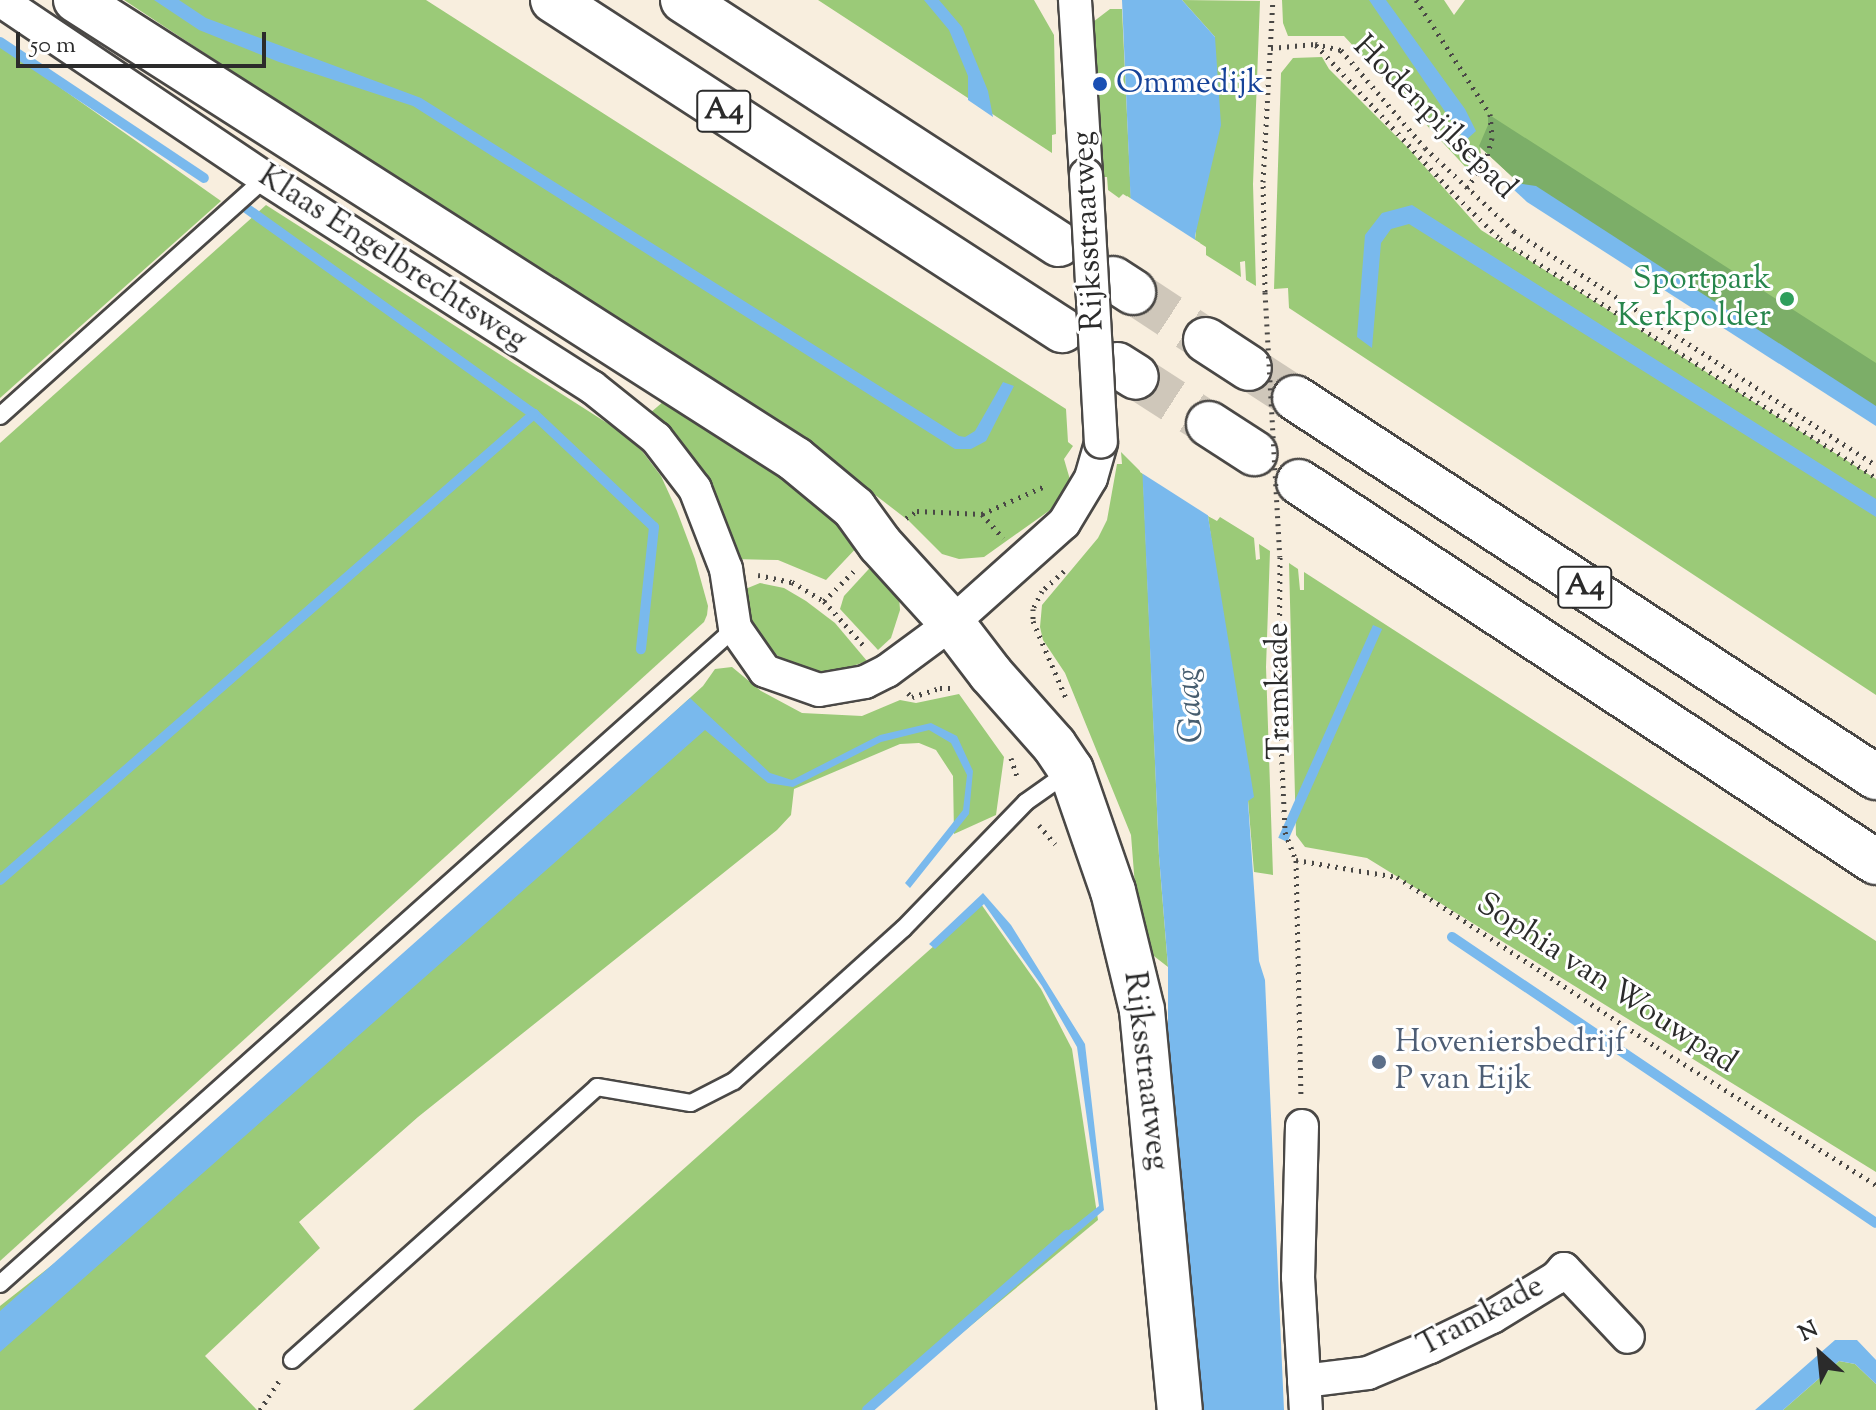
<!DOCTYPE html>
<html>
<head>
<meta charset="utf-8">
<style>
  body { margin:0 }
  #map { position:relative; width:1876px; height:1410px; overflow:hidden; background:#f8eede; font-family:"Sorts Mill Goudy",serif }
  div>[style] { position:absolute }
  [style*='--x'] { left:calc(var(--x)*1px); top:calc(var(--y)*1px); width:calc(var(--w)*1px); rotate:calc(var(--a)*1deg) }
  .green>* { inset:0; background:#9bca78 }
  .forest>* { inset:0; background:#7cae68 }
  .water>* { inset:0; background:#79b9ed; transform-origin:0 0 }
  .pier>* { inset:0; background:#f8eede }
  .stream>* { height:10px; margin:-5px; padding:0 5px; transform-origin:5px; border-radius:5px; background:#79b9ed }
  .highway-tunnel>* { height:44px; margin-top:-22px; transform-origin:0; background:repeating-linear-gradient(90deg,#cfc7ba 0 44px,transparent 0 66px) }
  .path>* { height:5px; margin-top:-2.5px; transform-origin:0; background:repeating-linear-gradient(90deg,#4a4846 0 2px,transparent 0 8px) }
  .roads { filter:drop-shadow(2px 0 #4a4846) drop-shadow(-2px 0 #4a4846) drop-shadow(0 2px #4a4846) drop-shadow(0 -2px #4a4846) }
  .lane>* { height:16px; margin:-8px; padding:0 8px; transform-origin:8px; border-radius:8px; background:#fff }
  .street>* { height:32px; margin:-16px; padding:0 16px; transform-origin:16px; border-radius:16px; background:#fff }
  .secondary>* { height:44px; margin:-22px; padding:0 22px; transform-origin:22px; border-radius:22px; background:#fff }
  .highway>* { height:44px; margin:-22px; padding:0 22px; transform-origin:22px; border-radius:22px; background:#fff }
  .path-bridge>* { height:5px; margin-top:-2.5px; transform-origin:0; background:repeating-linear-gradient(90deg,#4a4846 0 2px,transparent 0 8px) }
  .bridges { filter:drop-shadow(2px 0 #4a4846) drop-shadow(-2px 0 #4a4846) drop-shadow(0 2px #4a4846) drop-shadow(0 -2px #4a4846) }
  .street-bridge>* { height:32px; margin:-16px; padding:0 16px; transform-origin:16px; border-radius:16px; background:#fff }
  .dots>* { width:22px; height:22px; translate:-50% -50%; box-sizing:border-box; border:4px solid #fff; border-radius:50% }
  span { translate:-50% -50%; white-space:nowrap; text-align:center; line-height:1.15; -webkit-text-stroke:6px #fff; paint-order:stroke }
  .shield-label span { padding:2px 6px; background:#fff; border:2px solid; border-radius:6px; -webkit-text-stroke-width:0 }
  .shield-label { font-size:30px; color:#2b2b2b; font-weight:700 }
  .transit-label { font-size:32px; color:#164399 }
  .left { translate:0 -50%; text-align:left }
  .street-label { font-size:32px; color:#2b2b2b }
  .leisure-label { font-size:32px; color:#27864d }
  .right { translate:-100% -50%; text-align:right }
  .service-label { font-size:32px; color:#4e5e75 }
  .water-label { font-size:34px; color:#465d6f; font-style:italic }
  .north { position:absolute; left:1780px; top:1314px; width:80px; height:80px; -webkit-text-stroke:6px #fff; paint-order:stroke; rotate:333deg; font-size:22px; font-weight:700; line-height:32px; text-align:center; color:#2b2b2b }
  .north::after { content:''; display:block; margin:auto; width:28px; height:36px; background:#2b2b2b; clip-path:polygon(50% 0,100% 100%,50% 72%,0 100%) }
  .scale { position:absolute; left:16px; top:32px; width:250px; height:36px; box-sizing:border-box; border:4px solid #2b2b2b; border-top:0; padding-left:10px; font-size:24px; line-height:28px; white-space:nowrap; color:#2b2b2b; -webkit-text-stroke:6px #fff; paint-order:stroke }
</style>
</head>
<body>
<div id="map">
  <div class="green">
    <div style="clip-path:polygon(124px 0,426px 0,1066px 409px,1068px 442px,1073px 446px,1064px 459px,1071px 483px,1053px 508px,984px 557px,959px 559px,942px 554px,909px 521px,817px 450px,607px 318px)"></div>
    <div style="clip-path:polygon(818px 0,1034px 0,1054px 35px,1056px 134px,1052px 135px,1052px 153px)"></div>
    <div style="clip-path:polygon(1182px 0,1260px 1px,1253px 184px,1256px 286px,1246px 280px,1245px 261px,1240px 262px,1241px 277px,1206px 255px,1206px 247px,1195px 240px,1215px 37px)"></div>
    <div style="clip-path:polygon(1282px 0,1444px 0,1454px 15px,1465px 0,1876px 0,1876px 413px,1521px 185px,1480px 147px,1482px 162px,1471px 173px,1344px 36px,1288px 36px,1283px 23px)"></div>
    <div style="clip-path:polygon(1110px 9px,1122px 9px,1131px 199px,1123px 194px,1119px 198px,1108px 190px,1107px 177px,1103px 177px,1093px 22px)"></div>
    <div style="clip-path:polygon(0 45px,221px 201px,0 398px)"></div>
    <div style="clip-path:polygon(1322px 57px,1329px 69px,1409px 149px,1481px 230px,1876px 479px,1876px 695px,1289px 308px,1288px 288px,1274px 289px,1281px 73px,1293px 58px)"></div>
    <div style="clip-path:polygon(266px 205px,618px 430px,642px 451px,661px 476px,677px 511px,695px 559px,708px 606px,707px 615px,704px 622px,0 1261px,0 443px)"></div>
    <div style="clip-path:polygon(664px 401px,790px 482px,831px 513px,861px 543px,826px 580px,778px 560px,734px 559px,650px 413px)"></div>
    <div style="clip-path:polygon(1121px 452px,1143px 474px,1159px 856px,1168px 967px,1150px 953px,1136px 899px,1131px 835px,1065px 673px,1043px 640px,1040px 627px,1042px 605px,1098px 538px,1107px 520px,1117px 464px,1122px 464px)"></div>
    <div style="clip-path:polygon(1208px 516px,1217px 521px,1220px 517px,1254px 538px,1256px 560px,1260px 559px,1259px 544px,1270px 551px,1266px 667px,1273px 875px,1254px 872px,1248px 800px)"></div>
    <div style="clip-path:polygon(878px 559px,899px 596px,900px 610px,891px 638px,878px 650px,840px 609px,844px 596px)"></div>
    <div style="clip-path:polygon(1289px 563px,1298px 569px,1300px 590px,1304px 590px,1304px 572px,1876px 941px,1876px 1172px,1367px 858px,1305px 847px,1296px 835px)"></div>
    <div style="clip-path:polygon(760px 583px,784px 588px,806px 601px,835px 623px,867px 661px,833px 673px,817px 672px,793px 666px,766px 648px,752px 632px,738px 592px)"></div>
    <div style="clip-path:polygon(732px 667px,761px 691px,802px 713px,862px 716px,900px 700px,916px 703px,959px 694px,1004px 757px,996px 815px,954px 834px,953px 776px,936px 750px,919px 743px,900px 744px,794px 789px,791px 815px,777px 830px,418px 1117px,299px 1222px,320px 1248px,205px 1356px,257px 1410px,0 1410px,0 1306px,168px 1174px,703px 686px,715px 669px)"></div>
    <div style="clip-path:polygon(981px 904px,1041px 989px,1072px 1049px,1098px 1220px,869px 1410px,413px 1410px)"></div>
    <div style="clip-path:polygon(1839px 1361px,1855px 1364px,1876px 1384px,1876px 1410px,1783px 1410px)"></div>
  </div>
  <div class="forest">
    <div style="clip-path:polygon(1488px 114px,1876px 363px,1876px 413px,1521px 185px,1479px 146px,1488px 125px)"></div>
  </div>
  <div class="water">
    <div style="clip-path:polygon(154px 0,179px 0,206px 18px,421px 98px,959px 436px,965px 437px,975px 431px,1003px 382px,1014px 386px,986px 441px,971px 449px,955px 449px,413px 106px,279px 62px,199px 30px)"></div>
    <div style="clip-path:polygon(924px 0,939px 0,962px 27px,988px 91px,993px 117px,968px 100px,968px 76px,949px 30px)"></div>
    <div style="clip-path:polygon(1122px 0,1182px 0,1215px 37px,1221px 125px,1195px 236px,1208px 516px,1254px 797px,1248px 801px,1259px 961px,1265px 980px,1284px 1410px,1198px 1410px,1168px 1030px,1168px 967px,1159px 856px)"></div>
    <div style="clip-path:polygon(1369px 0,1386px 0,1465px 109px,1476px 131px,1465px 141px)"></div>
    <div style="clip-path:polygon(1516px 183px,1536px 186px,1876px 406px,1876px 426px,1527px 202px,1513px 189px)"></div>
    <div style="clip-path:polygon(1412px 205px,1876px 499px,1876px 517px,1409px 224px,1391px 229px,1381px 243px,1372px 348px,1357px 337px,1365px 235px,1382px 213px)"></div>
    <div style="left:1373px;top:625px;width:10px;height:233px;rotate:24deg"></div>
    <div style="clip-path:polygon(690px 698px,770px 773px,792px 780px,880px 735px,931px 723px,957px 736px,973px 771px,969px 814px,910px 888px,905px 883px,963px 810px,967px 775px,951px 743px,929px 730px,881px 742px,793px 787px,768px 783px,705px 730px,0 1352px,0 1311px)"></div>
    <div style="clip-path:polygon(983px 893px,1011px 925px,1085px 1044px,1104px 1210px,1070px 1239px,1065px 1233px,1099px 1206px,1077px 1047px,1042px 986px,984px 904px,935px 949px,929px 944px)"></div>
    <div style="clip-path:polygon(1835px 1340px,1857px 1340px,1876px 1360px,1876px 1384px,1855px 1364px,1839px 1361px,1783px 1410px,1755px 1410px)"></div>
  </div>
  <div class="pier">
    <div style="clip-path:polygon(1127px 196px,1200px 243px,1212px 518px,1140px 472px)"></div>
  </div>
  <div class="stream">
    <div style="--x:0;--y:42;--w:245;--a:33.7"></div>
    <div style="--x:239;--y:203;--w:363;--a:35.6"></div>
    <div style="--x:534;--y:414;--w:165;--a:43.3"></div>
    <div style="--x:654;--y:527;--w:123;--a:96.1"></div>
    <div style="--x:0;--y:880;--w:709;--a:-41.11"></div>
    <div style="--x:1452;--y:937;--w:511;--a:34"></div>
    <div style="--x:867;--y:1410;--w:266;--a:-41.2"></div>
  </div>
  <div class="highway-tunnel">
    <div style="--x:1133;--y:292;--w:87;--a:33.3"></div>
    <div style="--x:1249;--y:368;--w:55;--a:33.1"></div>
    <div style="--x:1136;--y:377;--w:87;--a:32.8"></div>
  </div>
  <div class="path">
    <div style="--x:1416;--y:0;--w:136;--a:57"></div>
    <div style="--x:1490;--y:114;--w:24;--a:85"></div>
    <div style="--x:1492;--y:138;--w:23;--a:105"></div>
    <div style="--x:1486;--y:160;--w:34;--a:124"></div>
    <div style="--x:1316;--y:45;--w:199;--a:47.2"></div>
    <div style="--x:1451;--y:191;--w:69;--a:44.4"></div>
    <div style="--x:1500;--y:239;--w:446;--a:32.4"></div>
    <div style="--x:1271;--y:48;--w:44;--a:-5.2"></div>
    <div style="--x:1315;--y:44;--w:27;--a:13"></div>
    <div style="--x:1341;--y:50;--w:129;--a:49.4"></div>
    <div style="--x:1425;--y:148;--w:122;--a:43"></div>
    <div style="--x:1514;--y:231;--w:431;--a:32.9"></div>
    <div style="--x:1265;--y:292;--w:110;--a:-91"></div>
    <div style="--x:1263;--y:182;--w:182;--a:-86.9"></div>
    <div style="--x:982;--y:514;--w:32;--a:49"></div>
    <div style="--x:906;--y:518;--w:13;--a:-32"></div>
    <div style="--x:917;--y:511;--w:65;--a:2.6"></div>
    <div style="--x:982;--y:514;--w:71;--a:-24"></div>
    <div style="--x:1280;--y:557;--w:141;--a:90.4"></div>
    <div style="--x:1279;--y:698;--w:134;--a:87.4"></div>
    <div style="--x:1285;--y:832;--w:30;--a:69"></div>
    <div style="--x:1296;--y:860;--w:234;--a:88.8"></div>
    <div style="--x:1064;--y:571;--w:30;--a:138"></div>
    <div style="--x:1042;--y:591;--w:20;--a:117"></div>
    <div style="--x:1033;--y:609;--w:12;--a:90"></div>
    <div style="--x:1033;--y:621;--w:84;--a:66.8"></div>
    <div style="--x:758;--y:575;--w:35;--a:12"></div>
    <div style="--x:792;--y:582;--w:37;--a:31"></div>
    <div style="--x:824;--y:601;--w:62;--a:48.3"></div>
    <div style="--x:824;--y:601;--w:42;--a:-45"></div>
    <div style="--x:908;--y:693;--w:6;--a:45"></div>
    <div style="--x:912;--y:697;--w:29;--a:-18"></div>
    <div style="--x:940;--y:688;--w:14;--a:0"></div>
    <div style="--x:1011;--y:758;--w:22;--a:72"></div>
    <div style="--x:1039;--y:825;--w:25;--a:50"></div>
    <div style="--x:1296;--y:860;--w:102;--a:9.6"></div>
    <div style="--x:1397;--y:877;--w:311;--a:33.2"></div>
    <div style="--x:1657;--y:1047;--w:259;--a:32.2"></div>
    <div style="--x:260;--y:1410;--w:35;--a:-57"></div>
  </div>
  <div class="roads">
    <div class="lane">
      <div style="--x:0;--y:416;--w:356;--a:-41.9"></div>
      <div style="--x:0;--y:1284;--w:985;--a:-41.75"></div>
      <div style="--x:292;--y:1360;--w:409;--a:-41.8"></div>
      <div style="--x:597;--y:1087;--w:95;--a:9.7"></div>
      <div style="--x:691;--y:1103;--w:48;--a:-27.1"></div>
      <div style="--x:734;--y:1081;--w:227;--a:-42"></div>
      <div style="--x:903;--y:929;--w:177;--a:-45.9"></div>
      <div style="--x:1026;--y:802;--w:54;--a:-35.2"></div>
    </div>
    <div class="street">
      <div style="--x:0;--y:0;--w:319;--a:33.9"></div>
      <div style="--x:265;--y:178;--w:388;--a:32.6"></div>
      <div style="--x:592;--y:387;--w:82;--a:38.6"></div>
      <div style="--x:656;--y:438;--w:64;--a:52.6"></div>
      <div style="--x:695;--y:489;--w:86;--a:68.8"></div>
      <div style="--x:726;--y:569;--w:60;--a:81.3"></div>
      <div style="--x:735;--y:628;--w:52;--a:55.1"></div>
      <div style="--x:765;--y:671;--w:57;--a:19.4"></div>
      <div style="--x:819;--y:690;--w:47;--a:-9.9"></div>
      <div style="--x:865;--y:682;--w:25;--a:-27"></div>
      <div style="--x:887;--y:671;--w:81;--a:-36.4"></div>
      <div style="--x:952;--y:623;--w:150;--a:-41.8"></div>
      <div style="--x:1064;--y:523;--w:52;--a:-59"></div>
      <div style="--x:1091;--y:478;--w:37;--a:-74"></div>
      <div style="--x:1075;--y:0;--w:175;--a:86.4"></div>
      <div style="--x:1302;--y:1126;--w:151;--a:91.5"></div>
      <div style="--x:1298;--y:1277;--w:133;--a:86.6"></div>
      <div style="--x:1304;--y:1381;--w:64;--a:-7.1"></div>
      <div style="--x:1368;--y:1373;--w:67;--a:-22.8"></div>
      <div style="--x:1430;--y:1347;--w:69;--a:-25.8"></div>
      <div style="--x:1492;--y:1317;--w:75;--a:-31.4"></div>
      <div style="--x:1556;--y:1278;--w:12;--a:-48"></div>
      <div style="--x:1564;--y:1269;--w:93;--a:46.7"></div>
    </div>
    <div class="secondary">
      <div style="--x:76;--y:0;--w:853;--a:32.55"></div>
      <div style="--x:795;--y:459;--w:77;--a:39.7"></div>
      <div style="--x:854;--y:508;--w:44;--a:54.2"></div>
      <div style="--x:880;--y:544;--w:107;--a:47.7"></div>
      <div style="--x:952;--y:623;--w:64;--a:52.6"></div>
      <div style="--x:991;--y:674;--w:95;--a:48.4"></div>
      <div style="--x:1054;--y:745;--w:30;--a:56"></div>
      <div style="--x:1071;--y:770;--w:128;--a:70.9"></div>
      <div style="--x:1113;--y:891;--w:122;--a:76.3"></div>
      <div style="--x:1142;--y:1010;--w:402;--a:84.6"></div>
    </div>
    <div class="highway">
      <div style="--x:553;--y:0;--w:607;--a:32.96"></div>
      <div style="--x:683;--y:0;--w:448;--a:33"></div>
      <div style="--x:1113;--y:279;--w:24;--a:33"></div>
      <div style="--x:1206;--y:340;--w:51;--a:33.1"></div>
      <div style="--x:1117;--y:365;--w:22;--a:32"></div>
      <div style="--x:1295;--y:398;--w:694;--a:33.12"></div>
      <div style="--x:1209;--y:424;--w:54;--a:32.8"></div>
      <div style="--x:1299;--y:482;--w:691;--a:33.37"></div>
    </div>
  </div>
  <div class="path-bridge">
    <div style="--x:1265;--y:292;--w:265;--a:86.8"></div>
  </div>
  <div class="bridges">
    <div class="street-bridge">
      <div style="--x:1086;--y:175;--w:267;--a:86.8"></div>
    </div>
  </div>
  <div class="dots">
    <div style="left:1100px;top:84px;background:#1a4fb4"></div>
    <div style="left:1787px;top:299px;background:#2e9e5b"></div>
    <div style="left:1379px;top:1062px;background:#5c6f8a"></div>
  </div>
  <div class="shield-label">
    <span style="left:724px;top:111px">A4</span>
    <span style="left:1585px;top:587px">A4</span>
  </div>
  <div class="transit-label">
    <span class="left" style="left:1116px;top:84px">Ommedijk</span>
  </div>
  <div class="street-label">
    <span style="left:1434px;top:118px;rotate:45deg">Hodenpijlsepad</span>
    <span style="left:1089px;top:231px;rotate:-93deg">Rijksstraatweg</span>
    <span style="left:392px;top:259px;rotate:33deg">Klaas Engelbrechtsweg</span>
    <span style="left:1280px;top:691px;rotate:-91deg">Tramkade</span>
    <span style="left:1606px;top:984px;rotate:33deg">Sophia van Wouwpad</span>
    <span style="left:1145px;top:1071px;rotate:83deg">Rijksstraatweg</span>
    <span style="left:1481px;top:1317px;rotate:-28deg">Tramkade</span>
  </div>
  <div class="leisure-label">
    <span class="right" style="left:1771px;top:299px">Sportpark<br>Kerkpolder</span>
  </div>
  <div class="service-label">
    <span class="left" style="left:1395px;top:1062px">Hoveniersbedrijf<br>P van Eijk</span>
  </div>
  <div class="water-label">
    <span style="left:1191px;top:705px;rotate:-94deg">Gaag</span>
  </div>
  <div class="north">N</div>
  <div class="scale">50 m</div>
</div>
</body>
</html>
